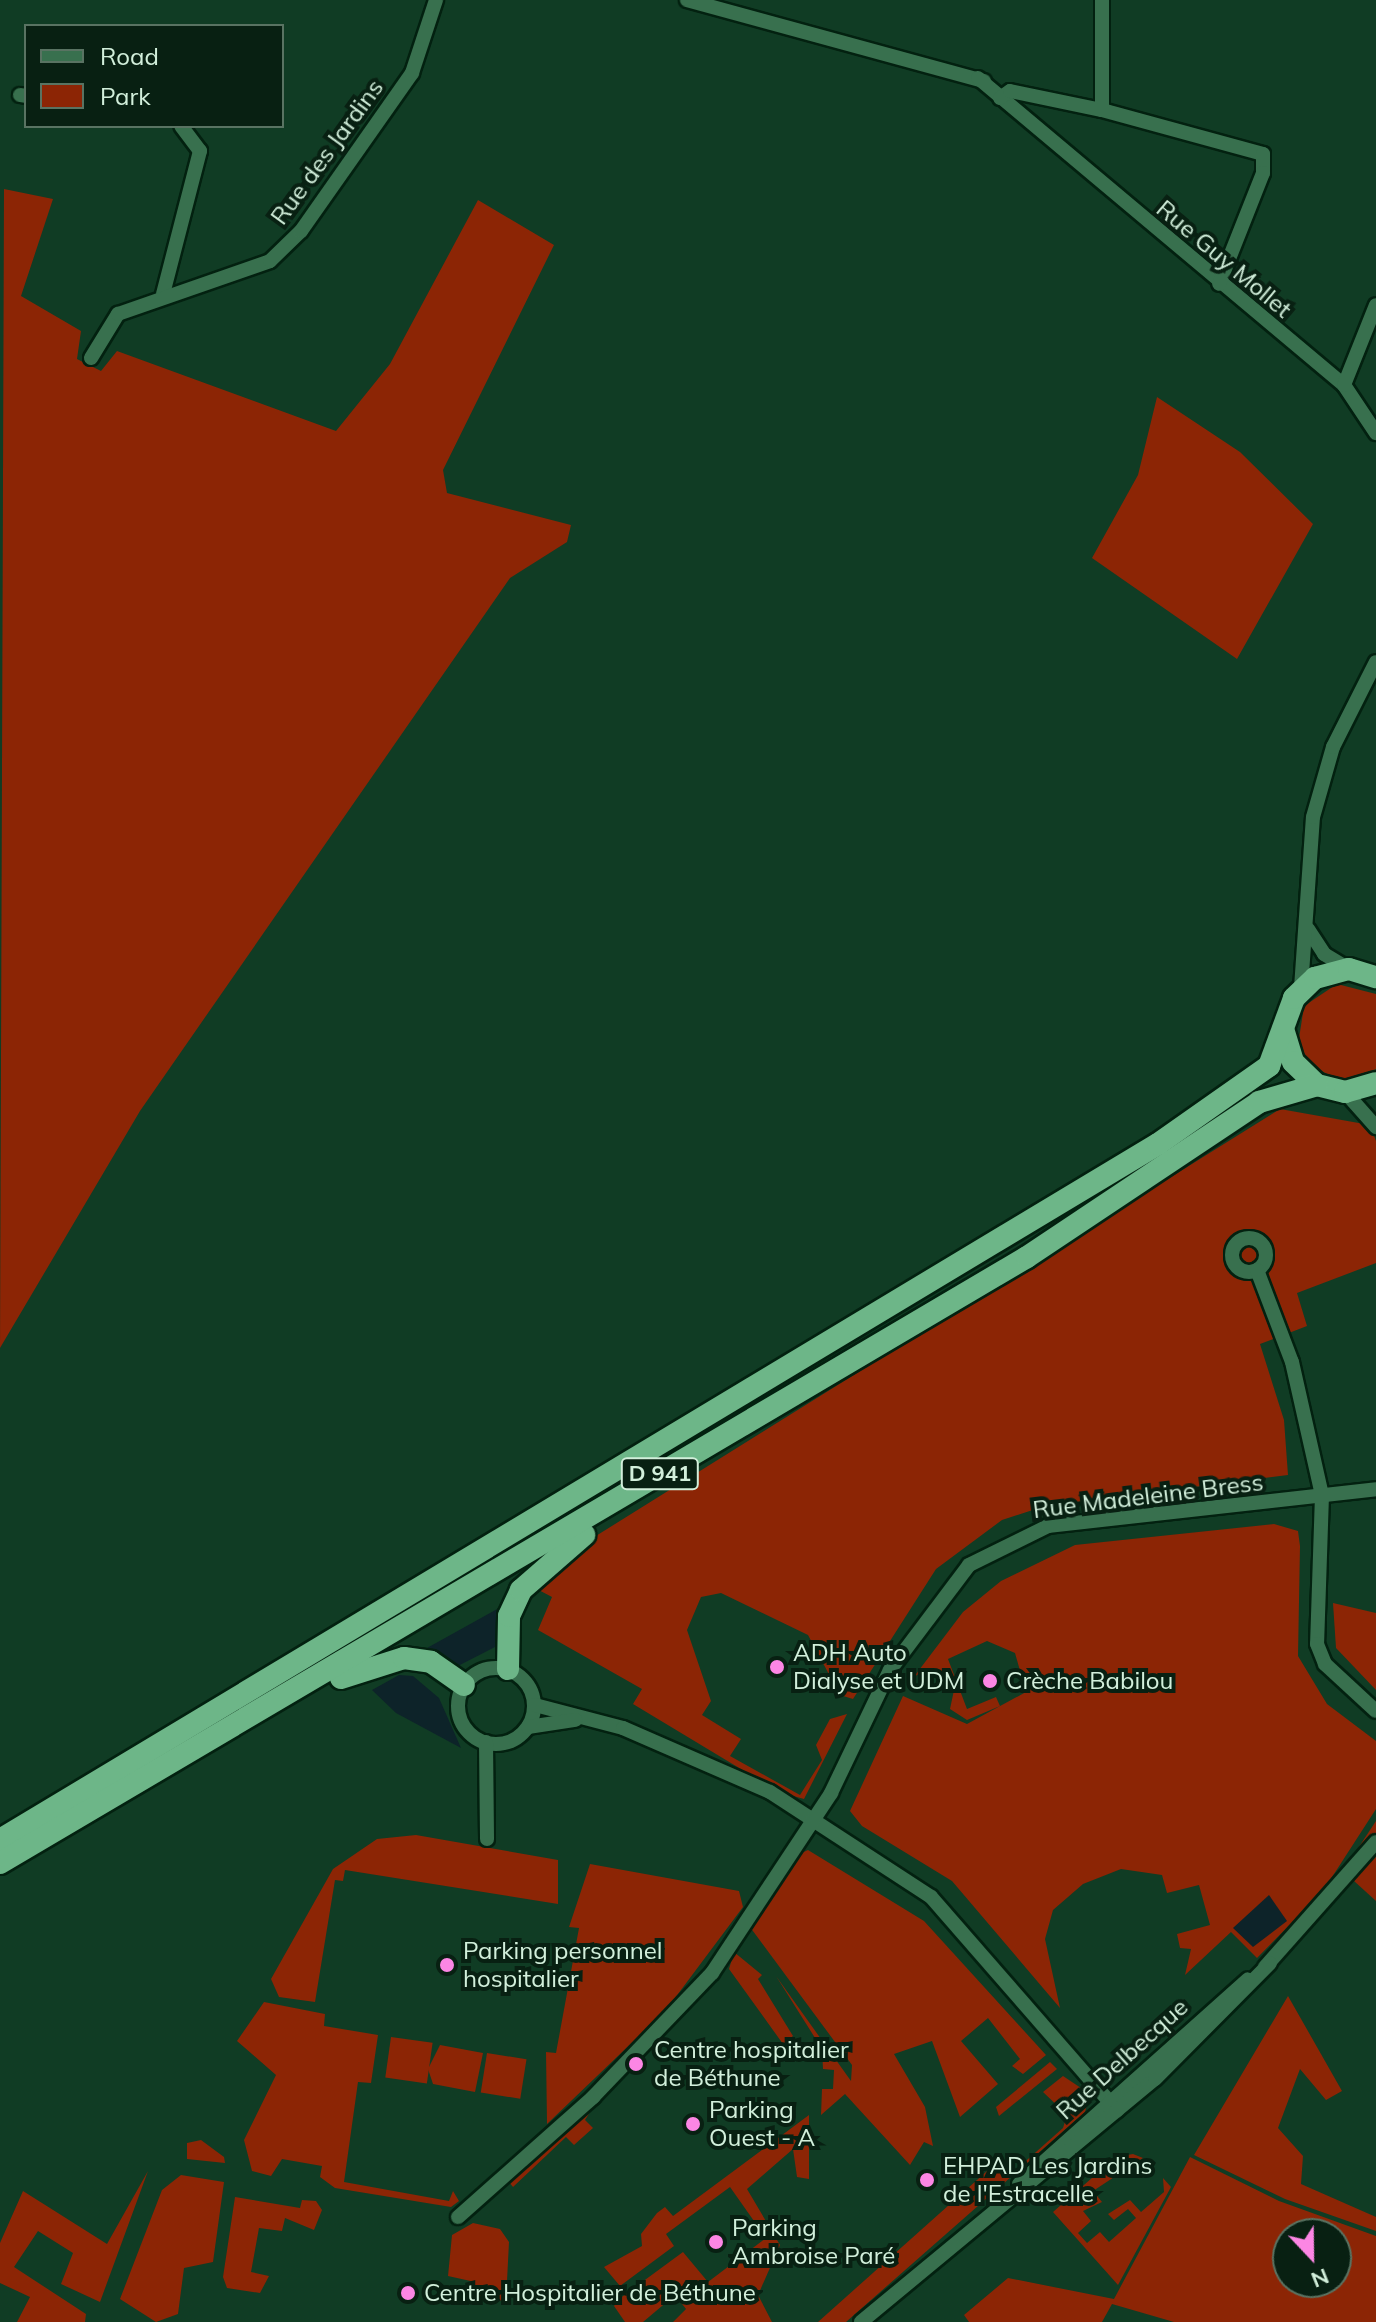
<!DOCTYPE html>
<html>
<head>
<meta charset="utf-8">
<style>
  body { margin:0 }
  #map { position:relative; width:1376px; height:2322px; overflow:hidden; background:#103c24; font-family:Mulish,sans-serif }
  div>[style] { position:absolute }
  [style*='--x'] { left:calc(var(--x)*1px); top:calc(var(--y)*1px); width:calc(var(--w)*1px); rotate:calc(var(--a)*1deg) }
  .green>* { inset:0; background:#8c2505; transform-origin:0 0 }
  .water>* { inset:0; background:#0d2329 }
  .roads { filter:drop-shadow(2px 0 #032110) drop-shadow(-2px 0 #032110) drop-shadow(0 2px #032110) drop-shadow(0 -2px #032110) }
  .minor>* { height:14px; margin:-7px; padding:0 7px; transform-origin:7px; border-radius:7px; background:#38704e }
  .minor>.ring { margin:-7px; padding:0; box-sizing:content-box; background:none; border:14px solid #38704e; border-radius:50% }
  .highway>* { height:22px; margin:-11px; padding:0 11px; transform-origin:11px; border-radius:11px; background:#6db688 }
  .dots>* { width:22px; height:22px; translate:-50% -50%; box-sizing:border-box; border:4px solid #082012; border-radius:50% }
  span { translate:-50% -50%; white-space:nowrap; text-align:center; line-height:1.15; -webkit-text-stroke:8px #082012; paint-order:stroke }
  .shield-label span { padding:2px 6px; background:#082012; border:2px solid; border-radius:6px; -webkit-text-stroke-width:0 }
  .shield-label { font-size:22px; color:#d2efdb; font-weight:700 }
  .street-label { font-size:24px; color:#d2efdb }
  .poi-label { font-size:24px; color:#d2efdb }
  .left { translate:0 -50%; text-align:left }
  .legend { position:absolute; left:24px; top:24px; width:260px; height:104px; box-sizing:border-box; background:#082012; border:2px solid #597362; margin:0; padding:10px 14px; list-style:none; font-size:24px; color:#d2efdb }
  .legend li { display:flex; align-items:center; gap:16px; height:40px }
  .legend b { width:40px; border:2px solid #597362 }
  .north { position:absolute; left:1272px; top:2218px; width:80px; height:80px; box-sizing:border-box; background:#082012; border:2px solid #597362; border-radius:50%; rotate:158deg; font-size:22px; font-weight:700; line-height:32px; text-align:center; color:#d2efdb }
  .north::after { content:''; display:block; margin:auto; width:28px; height:36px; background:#fc86e4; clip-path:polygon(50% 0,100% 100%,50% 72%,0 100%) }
</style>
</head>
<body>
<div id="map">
  <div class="green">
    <div style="clip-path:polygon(4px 189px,53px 199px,21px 296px,81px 331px,77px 359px,101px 371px,117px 351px,336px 431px,390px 364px,478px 200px,554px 245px,443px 470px,447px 493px,571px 525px,567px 542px,510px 578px,140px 1111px,0 1348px)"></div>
    <div style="clip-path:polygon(1157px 397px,1240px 452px,1313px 524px,1237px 659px,1092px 558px,1138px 475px)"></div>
    <div style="clip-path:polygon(1337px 984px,1376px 994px,1376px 1069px,1342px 1082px,1307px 1063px,1298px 1045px,1304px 1006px)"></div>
    <div style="clip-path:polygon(1280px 1109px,1370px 1125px,1376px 1141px,1376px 1263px,1297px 1293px,1307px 1326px,1260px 1344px,1284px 1420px,1288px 1475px,1045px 1506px,1002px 1520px,936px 1569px,853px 1699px,840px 1695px,808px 1635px,721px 1593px,701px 1597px,687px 1630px,711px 1701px,702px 1715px,741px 1739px,730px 1756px,800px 1795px,822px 1760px,816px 1745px,830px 1719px,847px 1714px,804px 1799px,779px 1792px,633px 1704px,642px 1689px,538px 1630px,552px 1597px,531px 1586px,575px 1549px)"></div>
    <div style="clip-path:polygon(1274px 1524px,1298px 1531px,1300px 1546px,1298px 1656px,1327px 1704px,1376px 1741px,1376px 1809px,1323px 1891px,1257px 1958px,1231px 1932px,1185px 1975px,1191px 1949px,1180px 1948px,1177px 1934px,1210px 1925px,1199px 1885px,1167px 1893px,1162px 1875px,1121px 1869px,1083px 1884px,1053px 1910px,1045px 1939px,1060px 2008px,952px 1881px,862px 1826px,850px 1811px,903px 1696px,967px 1724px,1026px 1692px,1015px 1653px,987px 1641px,948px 1659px,967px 1709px,996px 1697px,1000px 1706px,967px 1720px,950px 1709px,954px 1690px,924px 1670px,913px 1678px,963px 1612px,1001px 1581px,1075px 1545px)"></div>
    <div style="clip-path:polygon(1333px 1603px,1376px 1613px,1376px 1690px,1336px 1648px)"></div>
    <div style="clip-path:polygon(1376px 1821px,1376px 1901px,1343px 1871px)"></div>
    <div style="clip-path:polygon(416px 1835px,558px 1860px,558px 1904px,345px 1870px,343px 1881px,335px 1880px,315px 2002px,279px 1997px,271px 1979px,333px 1869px,377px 1839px)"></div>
    <div style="clip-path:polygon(808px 1850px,924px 1921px,1046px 2055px,1023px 2074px,1012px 2066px,1020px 2059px,988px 2018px,961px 2041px,998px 2084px,960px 2117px,932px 2041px,894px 2054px,925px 2107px,933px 2146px,924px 2142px,910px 2165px,845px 2094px,821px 2115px,822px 2089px,833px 2089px,834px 2070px,823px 2069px,822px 2049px,776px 1976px,851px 2081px,852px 2065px,750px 1927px,795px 1856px)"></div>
    <div style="clip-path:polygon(590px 1864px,739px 1891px,743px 1907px,666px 2010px,547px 2124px,546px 2052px,556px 2053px,579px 1928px,569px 1927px)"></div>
    <div style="clip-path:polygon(734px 1952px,762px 1975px,758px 1979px,793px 2036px,783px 2044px,729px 1969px)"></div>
    <div style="clip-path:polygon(1288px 1996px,1342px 2091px,1326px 2100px,1300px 2069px,1278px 2128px,1303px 2156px,1301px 2184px,1376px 2217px,1376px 2231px,1285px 2199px,1194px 2155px)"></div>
    <div style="clip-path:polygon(264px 2002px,325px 2014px,324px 2026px,378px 2035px,371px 2083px,358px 2082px,344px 2182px,449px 2201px,453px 2191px,459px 2201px,451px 2207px,335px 2188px,320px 2177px,322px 2166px,282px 2159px,271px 2176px,252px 2171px,244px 2140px,276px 2075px,237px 2041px)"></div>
    <div style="left:391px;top:2037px;width:42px;height:41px;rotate:8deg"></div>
    <div style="clip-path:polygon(440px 2045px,483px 2053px,475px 2092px,433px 2084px,428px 2069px)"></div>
    <div style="left:487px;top:2053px;width:40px;height:40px;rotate:9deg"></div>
    <div style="clip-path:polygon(1050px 2062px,1057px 2069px,999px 2116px,996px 2107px)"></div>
    <div style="clip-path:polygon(1063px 2076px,1090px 2094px,1085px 2112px,846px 2322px,818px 2322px,996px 2163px,1009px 2176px,1063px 2128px,1067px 2115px,1043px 2092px)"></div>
    <div style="clip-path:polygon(595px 2104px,585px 2120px,593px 2128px,574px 2145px,566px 2137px,513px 2187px,509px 2182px)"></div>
    <div style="clip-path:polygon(809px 2115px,809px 2179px,797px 2177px,793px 2149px,747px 2189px,780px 2245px,758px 2295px,772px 2322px,673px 2322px,686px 2309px,675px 2295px,643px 2322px,625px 2322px,614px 2306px,619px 2299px,683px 2252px,708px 2282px,766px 2238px,730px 2187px,666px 2234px,674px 2246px,620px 2286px,604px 2267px,642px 2246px,641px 2234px,657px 2213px,665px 2207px,673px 2216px)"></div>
    <div style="clip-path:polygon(201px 2140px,224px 2157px,225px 2163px,187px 2159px,187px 2143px)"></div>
    <div style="clip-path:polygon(1133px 2154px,1143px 2158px,1093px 2191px,1102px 2202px,1083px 2211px,1091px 2221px,1078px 2233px,1087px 2243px,1100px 2232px,1109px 2242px,1136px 2218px,1128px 2209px,1114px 2220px,1108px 2214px,1130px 2200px,1141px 2212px,1164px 2192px,1163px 2178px,1171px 2187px,1118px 2285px,1053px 2212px,1116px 2157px)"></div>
    <div style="clip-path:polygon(evenodd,1190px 2157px,1279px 2201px,1376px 2236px,1376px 2322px,1174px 2322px,1112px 2304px,1102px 2322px,969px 2322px,964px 2315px,1008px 2278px,1114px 2299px,1190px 2157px,1336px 2234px,1336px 2282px,1288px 2282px,1288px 2234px,1336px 2234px)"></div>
    <div style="clip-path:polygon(148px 2171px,100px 2302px,61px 2284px,73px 2253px,38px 2231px,14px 2267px,86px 2314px,85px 2322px,17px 2322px,30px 2297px,0 2283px,0 2243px,23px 2191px,107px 2244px)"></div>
    <div style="clip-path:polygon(181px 2175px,224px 2182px,213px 2262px,184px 2268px,178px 2314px,156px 2322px,120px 2299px,162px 2190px)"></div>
    <div style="clip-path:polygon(235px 2197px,300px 2208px,302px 2200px,316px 2201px,322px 2210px,314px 2230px,285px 2218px,282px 2231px,259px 2228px,251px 2272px,269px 2276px,260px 2293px,227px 2288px,223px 2277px)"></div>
    <div style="clip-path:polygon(473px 2223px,500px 2229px,509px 2242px,506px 2301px,473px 2297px,475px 2282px,448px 2276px,452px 2235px)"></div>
  </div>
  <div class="water">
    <div style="clip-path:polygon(499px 1608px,495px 1647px,454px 1668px,427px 1648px)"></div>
    <div style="clip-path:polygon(399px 1675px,413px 1676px,439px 1698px,461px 1748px,396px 1713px,372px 1690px)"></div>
    <div style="clip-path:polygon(1269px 1895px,1287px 1921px,1253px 1947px,1233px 1928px)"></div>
  </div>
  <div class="roads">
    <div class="minor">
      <div style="--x:687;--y:0;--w:308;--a:15.3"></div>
      <div style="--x:978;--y:78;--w:478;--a:40"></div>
      <div style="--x:1344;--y:385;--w:58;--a:56.3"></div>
      <div style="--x:20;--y:95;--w:6;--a:9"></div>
      <div style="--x:1000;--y:98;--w:12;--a:-35"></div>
      <div style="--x:1010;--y:91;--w:94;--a:11.7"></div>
      <div style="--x:1102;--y:110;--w:167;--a:15.3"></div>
      <div style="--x:1263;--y:154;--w:19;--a:90"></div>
      <div style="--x:1263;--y:173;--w:119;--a:111.6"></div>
      <div style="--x:1102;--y:110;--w:110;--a:-90"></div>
      <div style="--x:163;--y:294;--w:148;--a:-75.5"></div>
      <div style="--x:200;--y:151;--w:31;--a:-127"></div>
      <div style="--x:91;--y:358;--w:52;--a:-58.5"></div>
      <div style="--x:118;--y:314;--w:161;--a:-19.2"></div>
      <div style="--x:270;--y:261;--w:43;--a:-44.1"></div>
      <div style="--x:301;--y:231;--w:193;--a:-54.9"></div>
      <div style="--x:412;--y:73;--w:77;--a:-71.8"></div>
      <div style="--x:1344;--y:385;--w:86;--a:-68.2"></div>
      <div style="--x:1308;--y:929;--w:30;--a:57"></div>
      <div style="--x:1324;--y:954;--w:29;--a:31"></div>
      <div style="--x:1301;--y:988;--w:171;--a:-86"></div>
      <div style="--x:1313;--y:817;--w:73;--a:-74.1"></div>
      <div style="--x:1333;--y:747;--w:95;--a:-63.2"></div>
      <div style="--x:1345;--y:1092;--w:47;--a:48.5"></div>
      <div class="ring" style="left:1232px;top:1238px;width:20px;height:20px"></div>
      <div style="--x:1257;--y:1270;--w:98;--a:69.2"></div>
      <div style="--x:1292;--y:1362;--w:136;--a:77.3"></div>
      <div style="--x:1322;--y:1495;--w:149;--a:91.9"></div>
      <div style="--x:1317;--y:1644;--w:22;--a:68"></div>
      <div style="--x:1325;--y:1664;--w:69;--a:42.7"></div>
      <div class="ring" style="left:458px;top:1668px;width:62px;height:62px"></div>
      <div style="--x:535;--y:1705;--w:91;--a:14.6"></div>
      <div style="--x:623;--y:1728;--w:160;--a:23.5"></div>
      <div style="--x:770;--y:1792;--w:192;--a:33.1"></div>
      <div style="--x:931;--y:1897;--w:283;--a:48.9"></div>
      <div style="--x:528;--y:1727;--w:48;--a:-8.5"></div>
      <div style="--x:486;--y:1742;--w:97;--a:89.4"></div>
      <div style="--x:1265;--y:1967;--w:167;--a:-48.4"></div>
      <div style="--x:1019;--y:2184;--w:307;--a:-41.8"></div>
      <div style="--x:458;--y:2217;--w:181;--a:-41.6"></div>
      <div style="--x:593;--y:2097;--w:172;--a:-46.2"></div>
      <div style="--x:712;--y:1973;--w:216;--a:-56.5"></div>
      <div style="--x:831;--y:1793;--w:136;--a:-64.4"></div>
      <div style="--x:890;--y:1670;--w:131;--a:-53"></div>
      <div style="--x:969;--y:1565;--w:88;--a:-26.3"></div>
      <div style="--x:1048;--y:1526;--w:330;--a:-6.4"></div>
      <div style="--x:861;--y:2322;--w:381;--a:-39.6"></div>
      <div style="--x:1155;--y:2079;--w:163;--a:-45.2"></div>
    </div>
    <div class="highway">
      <div style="--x:1284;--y:1032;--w:31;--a:73"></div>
      <div style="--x:1293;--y:1062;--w:33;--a:44"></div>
      <div style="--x:1317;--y:1085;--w:29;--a:14"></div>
      <div style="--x:1345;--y:1092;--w:32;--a:-16"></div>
      <div style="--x:508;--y:1669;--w:53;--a:-88.9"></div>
      <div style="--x:509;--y:1616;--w:29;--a:-65"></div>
      <div style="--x:521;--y:1590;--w:84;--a:-41.1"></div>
      <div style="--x:341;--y:1678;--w:66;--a:-17.6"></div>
      <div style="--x:404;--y:1658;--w:27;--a:8"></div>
      <div style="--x:431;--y:1662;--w:40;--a:34.9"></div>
      <div style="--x:0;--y:1840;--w:1351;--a:-31.01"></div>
      <div style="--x:1158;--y:1144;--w:136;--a:-35.1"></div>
      <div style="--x:1269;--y:1066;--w:72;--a:-69.8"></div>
      <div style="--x:1294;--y:998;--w:29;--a:-44"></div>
      <div style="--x:1315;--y:978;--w:35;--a:-15"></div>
      <div style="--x:1349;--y:969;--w:28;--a:17"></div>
      <div style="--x:0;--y:1863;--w:1192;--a:-30.54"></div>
      <div style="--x:1027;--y:1257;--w:279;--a:-33.7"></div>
      <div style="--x:1259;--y:1102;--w:60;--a:-16.3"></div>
    </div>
  </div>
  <div class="dots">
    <div style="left:777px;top:1667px;background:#fc86e4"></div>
    <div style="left:990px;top:1681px;background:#fc86e4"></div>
    <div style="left:447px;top:1965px;background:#fc86e4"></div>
    <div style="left:636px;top:2064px;background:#fc86e4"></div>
    <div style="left:693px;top:2124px;background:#fc86e4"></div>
    <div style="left:927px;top:2180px;background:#fc86e4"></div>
    <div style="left:716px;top:2242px;background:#fc86e4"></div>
    <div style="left:408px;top:2293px;background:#fc86e4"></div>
  </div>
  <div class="shield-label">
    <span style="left:660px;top:1474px">D 941</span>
  </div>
  <div class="street-label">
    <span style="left:327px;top:152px;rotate:-54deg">Rue des Jardins</span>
    <span style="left:1224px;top:259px;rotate:40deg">Rue Guy Mollet</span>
    <span style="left:1148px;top:1496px;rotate:-7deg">Rue Madeleine Bress</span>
    <span style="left:1122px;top:2059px;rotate:-42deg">Rue Delbecque</span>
  </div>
  <div class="poi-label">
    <span class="left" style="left:793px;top:1667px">ADH Auto<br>Dialyse et UDM</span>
    <span class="left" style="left:1006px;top:1681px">Crèche Babilou</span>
    <span class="left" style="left:463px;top:1965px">Parking personnel<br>hospitalier</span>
    <span class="left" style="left:654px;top:2064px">Centre hospitalier<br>de Béthune</span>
    <span class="left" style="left:709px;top:2124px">Parking<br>Ouest - A</span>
    <span class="left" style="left:943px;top:2180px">EHPAD Les Jardins<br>de l'Estracelle</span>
    <span class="left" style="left:732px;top:2242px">Parking<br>Ambroise Paré</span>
    <span class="left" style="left:424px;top:2293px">Centre Hospitalier de Béthune</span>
  </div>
  <ul class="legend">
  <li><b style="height:10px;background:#38704e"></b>Road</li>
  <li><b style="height:22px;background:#8c2505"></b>Park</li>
  </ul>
  <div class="north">N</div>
</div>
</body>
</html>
